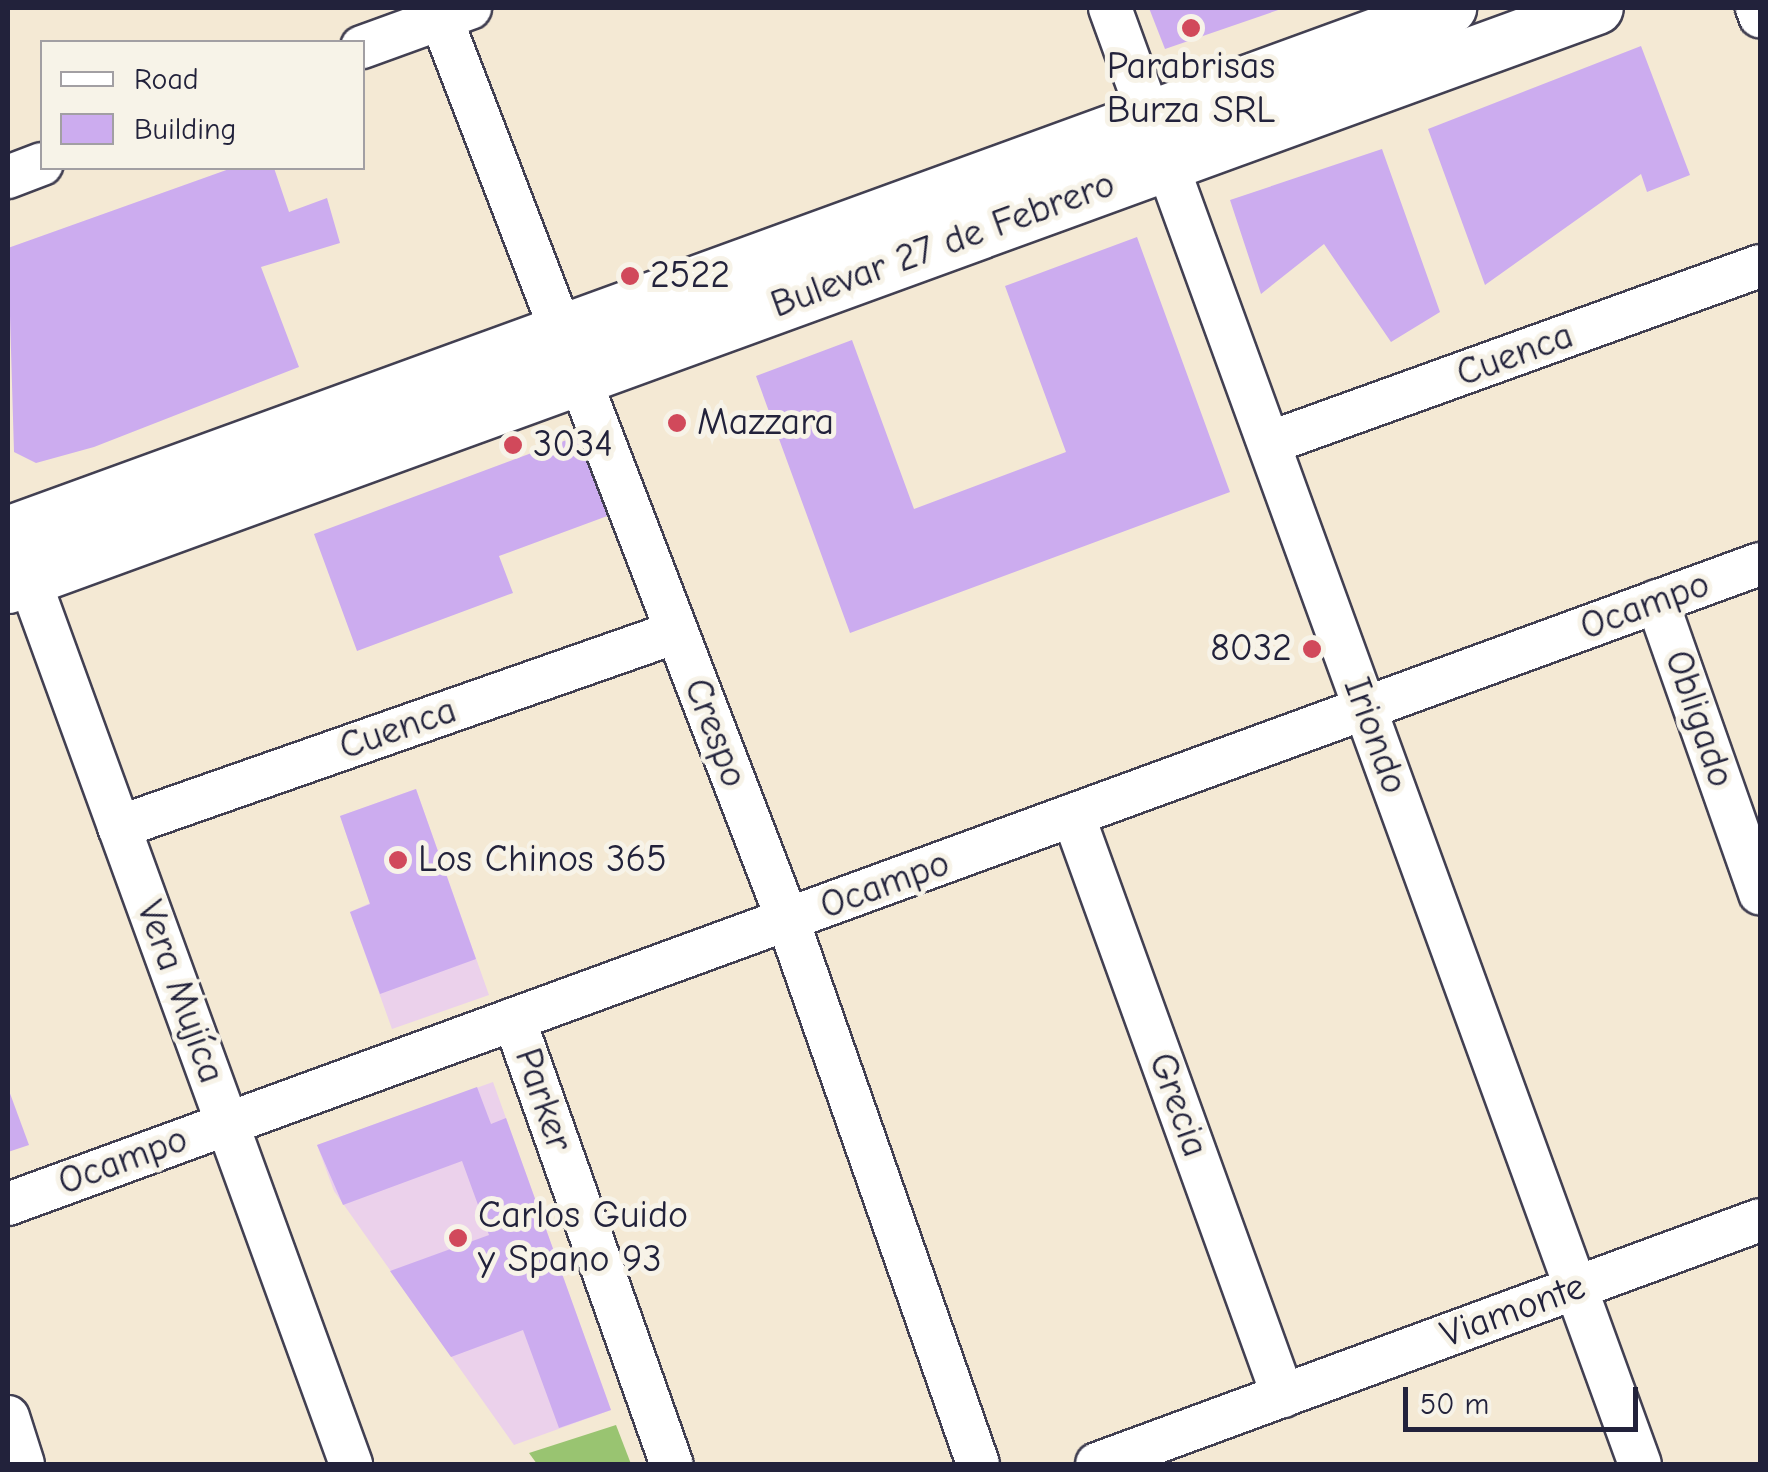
<!DOCTYPE html>
<html>
<head>
<meta charset="utf-8">
<style>
  body { margin:0 }
  #map { position:relative; width:1768px; height:1472px; overflow:hidden; background:#f4e9d4; font-family:"Comic Neue",sans-serif }
  div>[style] { position:absolute }
  [style*='--x'] { left:calc(var(--x)*1px); top:calc(var(--y)*1px); width:calc(var(--w)*1px); rotate:calc(var(--a)*1deg) }
  .built>* { inset:0; background:#ebd1eb }
  .green>* { inset:0; background:#99c471 }
  .building>* { inset:0; background:#ccacef }
  .roads { filter:drop-shadow(2px 0 #424052) drop-shadow(-2px 0 #424052) drop-shadow(0 2px #424052) drop-shadow(0 -2px #424052) }
  .minor>* { height:42px; margin:-21px; padding:0 21px; transform-origin:21px; border-radius:21px; background:#fff }
  .major>* { height:52px; margin:-26px; padding:0 26px; transform-origin:26px; border-radius:26px; background:#fff }
  .dots>* { width:28px; height:28px; translate:-50% -50%; box-sizing:border-box; border:5px solid #f7f3e8; border-radius:50% }
  span { translate:-50% -50%; white-space:nowrap; text-align:center; line-height:1.15; -webkit-text-stroke:10px #f7f3e8; paint-order:stroke }
  .poi-label { font-size:38px; color:#22223b }
  .left { translate:0 -50%; text-align:left }
  .right { translate:-100% -50%; text-align:right }
  .street-label { font-size:38px; color:#22223b }
  .frame { position:absolute; inset:0; border:10px solid #22223b; pointer-events:none }
  .legend { position:absolute; left:40px; top:40px; width:325px; height:130px; box-sizing:border-box; background:#f7f3e8; border:2px solid #a29fa3; margin:0; padding:12px 18px; list-style:none; font-size:30px; color:#22223b }
  .legend li { display:flex; align-items:center; gap:20px; height:50px }
  .legend b { width:50px; border:2px solid #a29fa3 }
  .scale { position:absolute; left:1403px; top:1387px; width:235px; height:45px; box-sizing:border-box; border:5px solid #22223b; border-top:0; padding-left:12px; font-size:30px; line-height:35px; white-space:nowrap; color:#22223b; -webkit-text-stroke:8px #f7f3e8; paint-order:stroke }
</style>
</head>
<body>
<div id="map">
  <div class="built">
    <div style="clip-path:polygon(416px 789px,489px 995px,392px 1029px,350px 912px,370px 903px,340px 816px)"></div>
    <div style="clip-path:polygon(493px 1082px,611px 1410px,514px 1445px,334px 1191px,317px 1145px)"></div>
  </div>
  <div class="green">
    <div style="clip-path:polygon(616px 1425px,631px 1464px,537px 1464px,529px 1453px)"></div>
  </div>
  <div class="building">
    <div style="clip-path:polygon(1149px 8px,1284px 8px,1165px 49px)"></div>
    <div style="clip-path:polygon(1641px 46px,1690px 175px,1647px 192px,1641px 174px,1485px 285px,1428px 129px)"></div>
    <div style="clip-path:polygon(1382px 149px,1440px 312px,1391px 342px,1324px 244px,1261px 294px,1230px 200px)"></div>
    <div style="clip-path:polygon(232px 168px,274px 168px,289px 212px,327px 198px,340px 243px,261px 267px,299px 367px,94px 447px,36px 463px,14px 452px,8px 248px)"></div>
    <div style="clip-path:polygon(1137px 237px,1230px 492px,850px 633px,756px 376px,852px 340px,914px 509px,1066px 452px,1005px 286px)"></div>
    <div style="clip-path:polygon(580px 435px,610px 515px,499px 556px,513px 593px,357px 651px,314px 534px)"></div>
    <div style="clip-path:polygon(416px 789px,476px 959px,380px 994px,350px 912px,370px 904px,340px 816px)"></div>
    <div style="clip-path:polygon(477px 1087px,491px 1124px,506px 1118px,611px 1410px,559px 1428px,523px 1330px,451px 1357px,390px 1271px,489px 1235px,462px 1161px,343px 1205px,317px 1145px)"></div>
    <div style="clip-path:polygon(8px 1088px,29px 1145px,8px 1152px)"></div>
  </div>
  <div class="roads">
    <div class="minor">
      <div style="--x:437;--y:8;--w:978;--a:68.97"></div>
      <div style="--x:788;--y:921;--w:575;--a:70.71"></div>
      <div style="--x:1110;--y:8;--w:1549;--a:70"></div>
      <div style="--x:1757;--y:8;--w:9;--a:69"></div>
      <div style="--x:362;--y:47;--w:115;--a:-19.9"></div>
      <div style="--x:8;--y:177;--w:36;--a:-21"></div>
      <div style="--x:1269;--y:443;--w:522;--a:-19.82"></div>
      <div style="--x:18;--y:549;--w:974;--a:70"></div>
      <div style="--x:1657;--y:601;--w:310;--a:70.6"></div>
      <div style="--x:1073;--y:815;--w:618;--a:70.13"></div>
      <div style="--x:119;--y:827;--w:590;--a:-19.29"></div>
      <div style="--x:514;--y:1019;--w:472;--a:70.5"></div>
      <div style="--x:8;--y:1204;--w:1865;--a:-20.07"></div>
      <div style="--x:8;--y:1417;--w:49;--a:72.3"></div>
      <div style="--x:1097;--y:1464;--w:706;--a:-20.2"></div>
    </div>
    <div class="major">
      <div style="--x:8;--y:533;--w:1535;--a:-20.01"></div>
      <div style="--x:8;--y:587;--w:1691;--a:-20.02"></div>
    </div>
  </div>
  <div class="dots">
    <div style="left:1191px;top:28px;background:#d1495b"></div>
    <div style="left:630px;top:276px;background:#d1495b"></div>
    <div style="left:677px;top:423px;background:#d1495b"></div>
    <div style="left:513px;top:445px;background:#d1495b"></div>
    <div style="left:1312px;top:649px;background:#d1495b"></div>
    <div style="left:398px;top:860px;background:#d1495b"></div>
    <div style="left:458px;top:1238px;background:#d1495b"></div>
  </div>
  <div class="poi-label">
    <span style="left:1191px;top:89px">Parabrisas<br>Burza SRL</span>
    <span class="left" style="left:650px;top:276px">2522</span>
    <span class="left" style="left:697px;top:423px">Mazzara</span>
    <span class="left" style="left:533px;top:445px">3034</span>
    <span class="right" style="left:1292px;top:649px">8032</span>
    <span class="left" style="left:418px;top:860px">Los Chinos 365</span>
    <span class="left" style="left:478px;top:1238px">Carlos Guido<br>y Spano 93</span>
  </div>
  <div class="street-label">
    <span style="left:943px;top:245px;rotate:-20deg">Bulevar 27 de Febrero</span>
    <span style="left:1515px;top:355px;rotate:-20deg">Cuenca</span>
    <span style="left:1645px;top:606px;rotate:-20deg">Ocampo</span>
    <span style="left:1699px;top:719px;rotate:71deg">Obligado</span>
    <span style="left:398px;top:729px;rotate:-19deg">Cuenca</span>
    <span style="left:715px;top:733px;rotate:69deg">Crespo</span>
    <span style="left:1375px;top:736px;rotate:70deg">Iriondo</span>
    <span style="left:885px;top:885px;rotate:-20deg">Ocampo</span>
    <span style="left:180px;top:992px;rotate:70deg">Vera Mujíca</span>
    <span style="left:543px;top:1100px;rotate:71deg">Parker</span>
    <span style="left:1178px;top:1105px;rotate:70deg">Grecia</span>
    <span style="left:123px;top:1161px;rotate:-20deg">Ocampo</span>
    <span style="left:1513px;top:1311px;rotate:-20deg">Viamonte</span>
  </div>
  <div class="frame"></div>
  <ul class="legend">
  <li><b style="height:12px;background:#fff"></b>Road</li>
  <li><b style="height:28px;background:#ccacef"></b>Building</li>
  </ul>
  <div class="scale">50 m</div>
</div>
</body>
</html>
